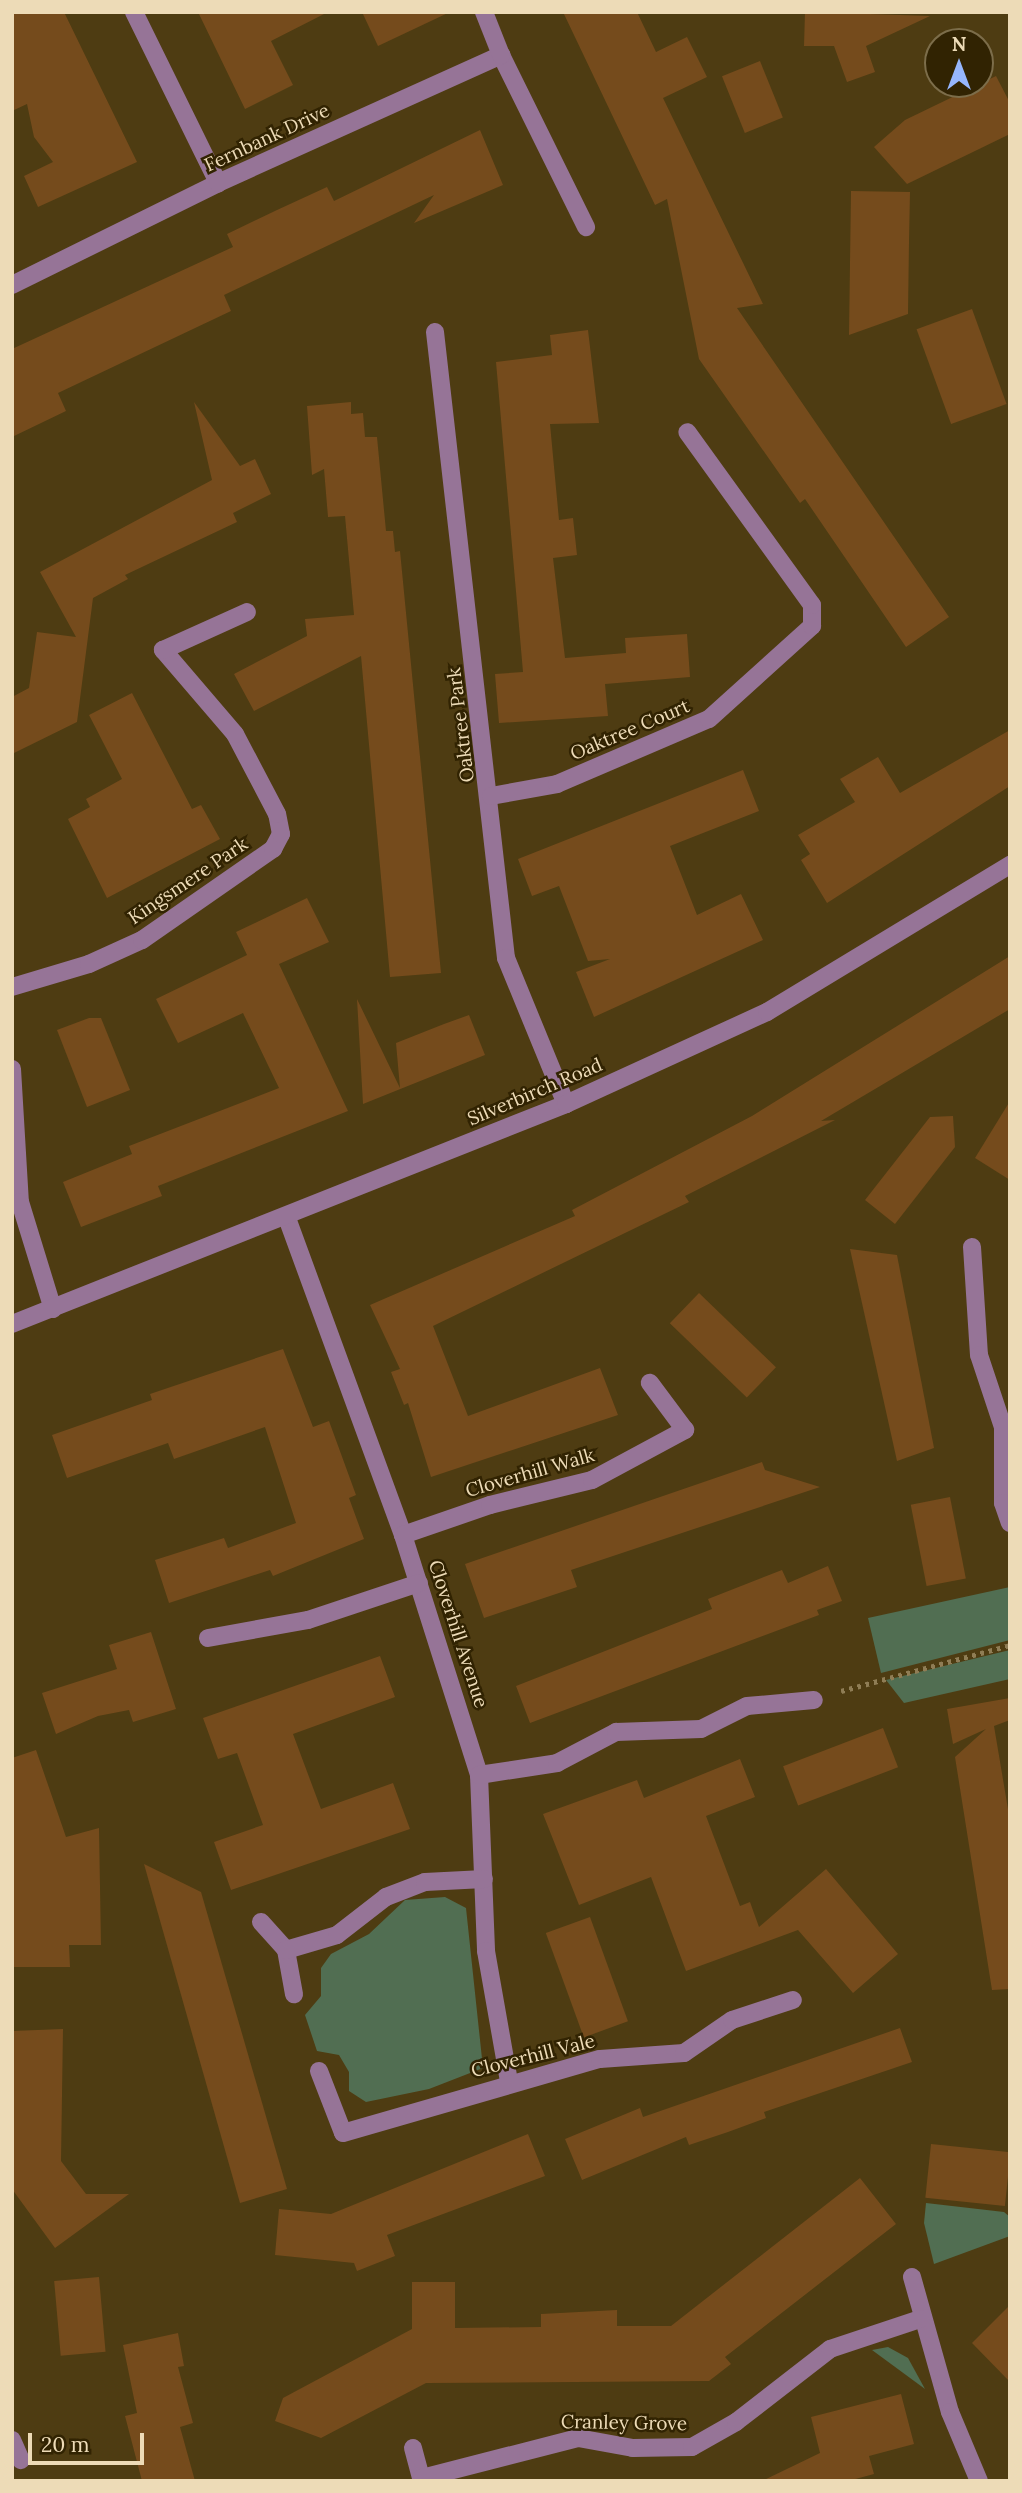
<!DOCTYPE html>
<html>
<head>
<meta charset="utf-8">
<style>
  body { margin:0 }
  #map { position:relative; width:1022px; height:2493px; overflow:hidden; background:#4e3c12; font-family:Lora,serif }
  div>[style] { position:absolute }
  [style*='--x'] { left:calc(var(--x)*1px); top:calc(var(--y)*1px); width:calc(var(--w)*1px); rotate:calc(var(--a)*1deg) }
  .green>* { inset:0; background:#516e52 }
  .building>* { inset:0; background:#754b1c; transform-origin:0 0 }
  .path>* { height:4.5px; margin-top:-2.25px; transform-origin:0; background:repeating-linear-gradient(90deg,#8f7d55 0 3.5px,transparent 0 8.5px) }
  .minor>* { height:18px; margin:-9px; padding:0 9px; transform-origin:9px; border-radius:9px; background:#967497 }
  span { translate:-50% -50%; white-space:nowrap; text-align:center; line-height:1.15; -webkit-text-stroke:5px #312302; paint-order:stroke }
  .street-label { font-size:19px; color:#eddbb7 }
  .frame { position:absolute; inset:0; border:14px solid #eddbb7; pointer-events:none }
  .north { position:absolute; left:924px; top:28px; width:70px; height:70px; box-sizing:border-box; background:#312302; border:2px solid #7c6d4a; border-radius:50%; rotate:0deg; font-size:19px; font-weight:700; line-height:28px; text-align:center; color:#eddbb7 }
  .north::after { content:''; display:block; margin:auto; width:24px; height:32px; background:#96b6fd; clip-path:polygon(50% 0,100% 100%,50% 72%,0 100%) }
  .scale { position:absolute; left:28px; top:2433px; width:116px; height:32px; box-sizing:border-box; border:4px solid #eddbb7; border-top:0; padding-left:9px; font-size:21px; line-height:24px; white-space:nowrap; color:#eddbb7; -webkit-text-stroke:5px #312302; paint-order:stroke }
</style>
</head>
<body>
<div id="map">
  <div class="green">
    <div style="clip-path:polygon(1010px 1587px,1010px 1640px,881px 1673px,868px 1618px)"></div>
    <div style="clip-path:polygon(1010px 1650px,1010px 1679px,904px 1703px,886px 1680px)"></div>
    <div style="clip-path:polygon(445px 1897px,466px 1908px,483px 2068px,429px 2089px,366px 2102px,349px 2091px,349px 2072px,339px 2055px,317px 2051px,305px 2015px,321px 1996px,321px 1968px,331px 1954px,369px 1934px,405px 1900px)"></div>
    <div style="clip-path:polygon(926px 2203px,1004px 2212px,1010px 2217px,1010px 2236px,934px 2264px,924px 2223px)"></div>
    <div style="clip-path:polygon(888px 2347px,908px 2358px,925px 2389px,872px 2350px)"></div>
  </div>
  <div class="building">
    <div style="clip-path:polygon(12px 12px,64px 12px,137px 162px,38px 207px,24px 176px,53px 162px,34px 137px,27px 104px,12px 111px)"></div>
    <div style="clip-path:polygon(198px 12px,328px 12px,271px 41px,293px 85px,245px 109px)"></div>
    <div style="clip-path:polygon(362px 12px,450px 12px,378px 46px)"></div>
    <div style="clip-path:polygon(563px 12px,637px 12px,656px 52px,687px 37px,707px 77px,663px 98px,763px 304px,737px 308px,949px 617px,906px 647px,805px 499px,800px 503px,699px 359px,667px 199px,655px 205px)"></div>
    <div style="clip-path:polygon(805px 12px,810px 12px,930px 16px,866px 46px,875px 72px,847px 82px,834px 46px,804px 46px)"></div>
    <div style="left:760px;top:61px;width:61px;height:41px;rotate:68deg"></div>
    <div style="clip-path:polygon(996px 76px,1010px 103px,1010px 134px,907px 184px,874px 147px,905px 120px)"></div>
    <div style="clip-path:polygon(480px 130px,503px 185px,414px 223px,434px 195px,224px 295px,231px 311px,58px 393px,66px 411px,12px 437px,12px 349px,233px 247px,227px 234px,277px 210px,327px 187px,334px 201px)"></div>
    <div style="clip-path:polygon(851px 191px,910px 192px,909px 242px,908px 314px,849px 335px)"></div>
    <div style="left:972px;top:309px;width:101px;height:59px;rotate:70deg"></div>
    <div style="clip-path:polygon(588px 330px,599px 423px,550px 424px,559px 520px,573px 518px,577px 555px,553px 558px,565px 658px,626px 653px,625px 638px,687px 634px,690px 677px,605px 684px,608px 716px,499px 723px,495px 674px,523px 672px,496px 362px,552px 355px,550px 335px)"></div>
    <div style="clip-path:polygon(194px 402px,240px 466px,255px 459px,271px 494px,233px 513px,237px 522px,125px 575px,128px 579px,93px 598px,77px 722px,12px 754px,12px 697px,29px 688px,37px 632px,76px 637px,40px 572px,212px 480px)"></div>
    <div style="clip-path:polygon(351px 402px,351px 414px,363px 413px,365px 437px,377px 437px,386px 531px,393px 531px,395px 552px,400px 551px,441px 973px,390px 977px,361px 656px,254px 711px,234px 674px,307px 636px,305px 619px,354px 615px,345px 516px,328px 517px,324px 469px,312px 475px,307px 406px)"></div>
    <div style="clip-path:polygon(132px 693px,192px 809px,201px 805px,220px 839px,107px 898px,68px 819px,90px 807px,86px 799px,122px 779px,89px 715px)"></div>
    <div style="clip-path:polygon(1010px 730px,1010px 786px,827px 903px,801px 860px,810px 854px,798px 835px,855px 802px,840px 779px,878px 757px,900px 793px)"></div>
    <div style="clip-path:polygon(743px 770px,759px 811px,670px 846px,697px 915px,741px 894px,763px 940px,594px 1017px,576px 972px,610px 959px,588px 961px,559px 886px,532px 896px,518px 859px)"></div>
    <div style="clip-path:polygon(307px 898px,329px 942px,279px 964px,348px 1111px,158px 1186px,162px 1196px,81px 1227px,63px 1182px,132px 1154px,129px 1146px,279px 1088px,243px 1013px,178px 1043px,156px 999px,247px 955px,236px 932px)"></div>
    <div style="clip-path:polygon(1010px 956px,1010px 1009px,821px 1121px,835px 1120px,685px 1196px,689px 1202px,433px 1326px,468px 1416px,600px 1368px,618px 1415px,431px 1477px,408px 1403px,404px 1405px,391px 1372px,400px 1369px,370px 1305px,575px 1216px,572px 1210px,752px 1116px)"></div>
    <div style="clip-path:polygon(357px 999px,400px 1088px,396px 1043px,444px 1024px,469px 1015px,485px 1055px,363px 1104px)"></div>
    <div style="clip-path:polygon(89px 1018px,101px 1018px,130px 1090px,87px 1107px,57px 1030px)"></div>
    <div style="clip-path:polygon(1010px 1101px,1010px 1180px,975px 1158px)"></div>
    <div style="clip-path:polygon(953px 1116px,955px 1147px,895px 1224px,865px 1200px,930px 1117px)"></div>
    <div style="clip-path:polygon(850px 1249px,897px 1255px,934px 1448px,897px 1461px)"></div>
    <div style="left:699px;top:1293px;width:107px;height:42px;rotate:44deg"></div>
    <div style="clip-path:polygon(283px 1349px,313px 1427px,329px 1421px,356px 1495px,349px 1498px,364px 1539px,273px 1576px,270px 1570px,169px 1603px,155px 1560px,224px 1538px,228px 1548px,296px 1523px,265px 1427px,174px 1459px,168px 1443px,67px 1478px,52px 1435px,152px 1400px,150px 1394px)"></div>
    <div style="clip-path:polygon(762px 1462px,765px 1470px,820px 1487px,571px 1570px,577px 1587px,484px 1618px,465px 1564px)"></div>
    <div style="left:950px;top:1497px;width:83px;height:40px;rotate:79deg"></div>
    <div style="clip-path:polygon(828px 1566px,842px 1601px,817px 1610px,819px 1615px,530px 1723px,516px 1686px,712px 1609px,708px 1599px,782px 1570px,788px 1583px)"></div>
    <div style="clip-path:polygon(151px 1632px,176px 1709px,133px 1722px,129px 1710px,98px 1716px,56px 1734px,42px 1693px,117px 1669px,109px 1645px)"></div>
    <div style="clip-path:polygon(380px 1656px,395px 1697px,293px 1734px,321px 1809px,393px 1783px,410px 1829px,231px 1890px,214px 1842px,263px 1825px,237px 1753px,218px 1759px,203px 1718px)"></div>
    <div style="clip-path:polygon(1010px 1698px,1010px 1720px,994px 1726px,1010px 1821px,1010px 1989px,992px 1990px,955px 1757px,986px 1729px,953px 1744px,947px 1709px)"></div>
    <div style="left:883px;top:1728px;width:42px;height:107px;rotate:69deg"></div>
    <div style="clip-path:polygon(36px 1750px,66px 1837px,99px 1828px,101px 1945px,69px 1945px,70px 1967px,12px 1967px,12px 1758px)"></div>
    <div style="clip-path:polygon(740px 1759px,755px 1797px,706px 1816px,740px 1906px,750px 1902px,759px 1927px,826px 1869px,898px 1954px,853px 1993px,798px 1930px,686px 1971px,651px 1877px,579px 1905px,543px 1814px,637px 1780px,644px 1798px)"></div>
    <div style="clip-path:polygon(144px 1864px,201px 1892px,287px 2189px,240px 2203px)"></div>
    <div style="left:590px;top:1917px;width:111px;height:47px;rotate:70deg"></div>
    <div style="clip-path:polygon(900px 2028px,912px 2062px,764px 2112px,766px 2118px,728px 2132px,689px 2145px,686px 2137px,582px 2180px,565px 2139px,640px 2108px,643px 2117px)"></div>
    <div style="clip-path:polygon(63px 2029px,61px 2161px,86px 2194px,129px 2194px,55px 2248px,12px 2189px,12px 2031px)"></div>
    <div style="clip-path:polygon(528px 2134px,545px 2176px,387px 2235px,395px 2256px,357px 2271px,354px 2263px,275px 2255px,279px 2209px,331px 2214px)"></div>
    <div style="left:931px;top:2144px;width:80px;height:54px;rotate:6deg"></div>
    <div style="clip-path:polygon(860px 2178px,896px 2224px,725px 2357px,731px 2364px,709px 2381px,426px 2383px,321px 2438px,275px 2421px,283px 2398px,412px 2329px,412px 2282px,455px 2282px,455px 2328px,541px 2327px,541px 2314px,617px 2310px,617px 2326px,671px 2326px)"></div>
    <div style="left:99px;top:2277px;width:75px;height:45px;rotate:85deg"></div>
    <div style="clip-path:polygon(1010px 2305px,1010px 2382px,972px 2343px)"></div>
    <div style="clip-path:polygon(178px 2333px,184px 2366px,178px 2367px,193px 2423px,180px 2427px,195px 2481px,142px 2481px,125px 2416px,137px 2413px,123px 2345px)"></div>
    <div style="clip-path:polygon(901px 2394px,914px 2444px,869px 2456px,874px 2474px,848px 2481px,762px 2481px,820px 2453px,811px 2417px)"></div>
  </div>
  <div class="path">
    <div style="--x:841;--y:1691;--w:175;--a:-15.2"></div>
  </div>
  <div class="minor">
    <div style="--x:134;--y:12;--w:191;--a:63.8"></div>
    <div style="--x:501;--y:55;--w:192;--a:63.7"></div>
    <div style="--x:12;--y:285;--w:230;--a:-26.3"></div>
    <div style="--x:218;--y:183;--w:311;--a:-24.3"></div>
    <div style="--x:501;--y:55;--w:46;--a:-111.6"></div>
    <div style="--x:435;--y:332;--w:630;--a:83.53"></div>
    <div style="--x:506;--y:958;--w:158;--a:67.7"></div>
    <div style="--x:491;--y:796;--w:67;--a:-10.3"></div>
    <div style="--x:557;--y:784;--w:165;--a:-23.2"></div>
    <div style="--x:709;--y:719;--w:139;--a:-42.1"></div>
    <div style="--x:812;--y:626;--w:21;--a:-90"></div>
    <div style="--x:812;--y:605;--w:213;--a:-125.8"></div>
    <div style="--x:12;--y:987;--w:80;--a:-16.6"></div>
    <div style="--x:89;--y:964;--w:58;--a:-24.4"></div>
    <div style="--x:142;--y:940;--w:160;--a:-34.8"></div>
    <div style="--x:273;--y:849;--w:17;--a:-62"></div>
    <div style="--x:281;--y:834;--w:20;--a:-101"></div>
    <div style="--x:277;--y:814;--w:90;--a:-117.7"></div>
    <div style="--x:235;--y:734;--w:111;--a:-130.6"></div>
    <div style="--x:163;--y:650;--w:92;--a:-24.3"></div>
    <div style="--x:12;--y:1069;--w:133;--a:86.6"></div>
    <div style="--x:20;--y:1202;--w:112;--a:72.9"></div>
    <div style="--x:287;--y:1218;--w:338;--a:69.9"></div>
    <div style="--x:403;--y:1535;--w:252;--a:72.4"></div>
    <div style="--x:479;--y:1775;--w:176;--a:87.7"></div>
    <div style="--x:486;--y:1951;--w:133;--a:80"></div>
    <div style="--x:972;--y:1247;--w:108;--a:86.3"></div>
    <div style="--x:979;--y:1355;--w:76;--a:71.6"></div>
    <div style="--x:1003;--y:1427;--w:76;--a:90"></div>
    <div style="--x:1003;--y:1503;--w:21;--a:71"></div>
    <div style="--x:12;--y:1324;--w:596;--a:-21.66"></div>
    <div style="--x:566;--y:1104;--w:221;--a:-24.6"></div>
    <div style="--x:767;--y:1012;--w:284;--a:-31.2"></div>
    <div style="--x:403;--y:1535;--w:92;--a:-19"></div>
    <div style="--x:490;--y:1505;--w:105;--a:-13.8"></div>
    <div style="--x:592;--y:1480;--w:106;--a:-28.3"></div>
    <div style="--x:685;--y:1430;--w:59;--a:-126.7"></div>
    <div style="--x:208;--y:1638;--w:102;--a:-10.2"></div>
    <div style="--x:308;--y:1620;--w:117;--a:-18.4"></div>
    <div style="--x:479;--y:1775;--w:79;--a:-8.7"></div>
    <div style="--x:557;--y:1763;--w:67;--a:-27.7"></div>
    <div style="--x:616;--y:1732;--w:85;--a:-2"></div>
    <div style="--x:701;--y:1729;--w:51;--a:-26.6"></div>
    <div style="--x:747;--y:1706;--w:67;--a:-5.1"></div>
    <div style="--x:261;--y:1922;--w:38;--a:48"></div>
    <div style="--x:286;--y:1950;--w:45;--a:79.7"></div>
    <div style="--x:286;--y:1950;--w:53;--a:-16.4"></div>
    <div style="--x:337;--y:1935;--w:62;--a:-37.8"></div>
    <div style="--x:386;--y:1897;--w:42;--a:-21"></div>
    <div style="--x:425;--y:1882;--w:59;--a:-2.9"></div>
    <div style="--x:319;--y:2071;--w:66;--a:68.8"></div>
    <div style="--x:343;--y:2133;--w:267;--a:-16.1"></div>
    <div style="--x:600;--y:2059;--w:84;--a:-4.1"></div>
    <div style="--x:684;--y:2053;--w:58;--a:-34.5"></div>
    <div style="--x:732;--y:2020;--w:64;--a:-18.2"></div>
    <div style="--x:912;--y:2277;--w:140;--a:74.3"></div>
    <div style="--x:950;--y:2412;--w:75;--a:67.2"></div>
    <div style="--x:12;--y:2440;--w:22;--a:66"></div>
    <div style="--x:413;--y:2448;--w:34;--a:75"></div>
    <div style="--x:422;--y:2478;--w:161;--a:-14.4"></div>
    <div style="--x:578;--y:2438;--w:56;--a:10.3"></div>
    <div style="--x:633;--y:2448;--w:59;--a:-1"></div>
    <div style="--x:692;--y:2447;--w:51;--a:-29.6"></div>
    <div style="--x:736;--y:2422;--w:119;--a:-37.8"></div>
    <div style="--x:830;--y:2349;--w:95;--a:-18.4"></div>
  </div>
  <div class="street-label">
    <span style="left:267px;top:138px;rotate:-25deg">Fernbank Drive</span>
    <span style="left:461px;top:725px;rotate:-97deg">Oaktree Park</span>
    <span style="left:630px;top:730px;rotate:-23deg">Oaktree Court</span>
    <span style="left:188px;top:881px;rotate:-34deg">Kingsmere Park</span>
    <span style="left:535px;top:1092px;rotate:-23deg">Silverbirch Road</span>
    <span style="left:530px;top:1473px;rotate:-16deg">Cloverhill Walk</span>
    <span style="left:458px;top:1634px;rotate:72deg">Cloverhill Avenue</span>
    <span style="left:533px;top:2056px;rotate:-14deg">Cloverhill Vale</span>
    <span style="left:624px;top:2423px;rotate:1deg">Cranley Grove</span>
  </div>
  <div class="frame"></div>
  <div class="north">N</div>
  <div class="scale">20 m</div>
</div>
</body>
</html>
